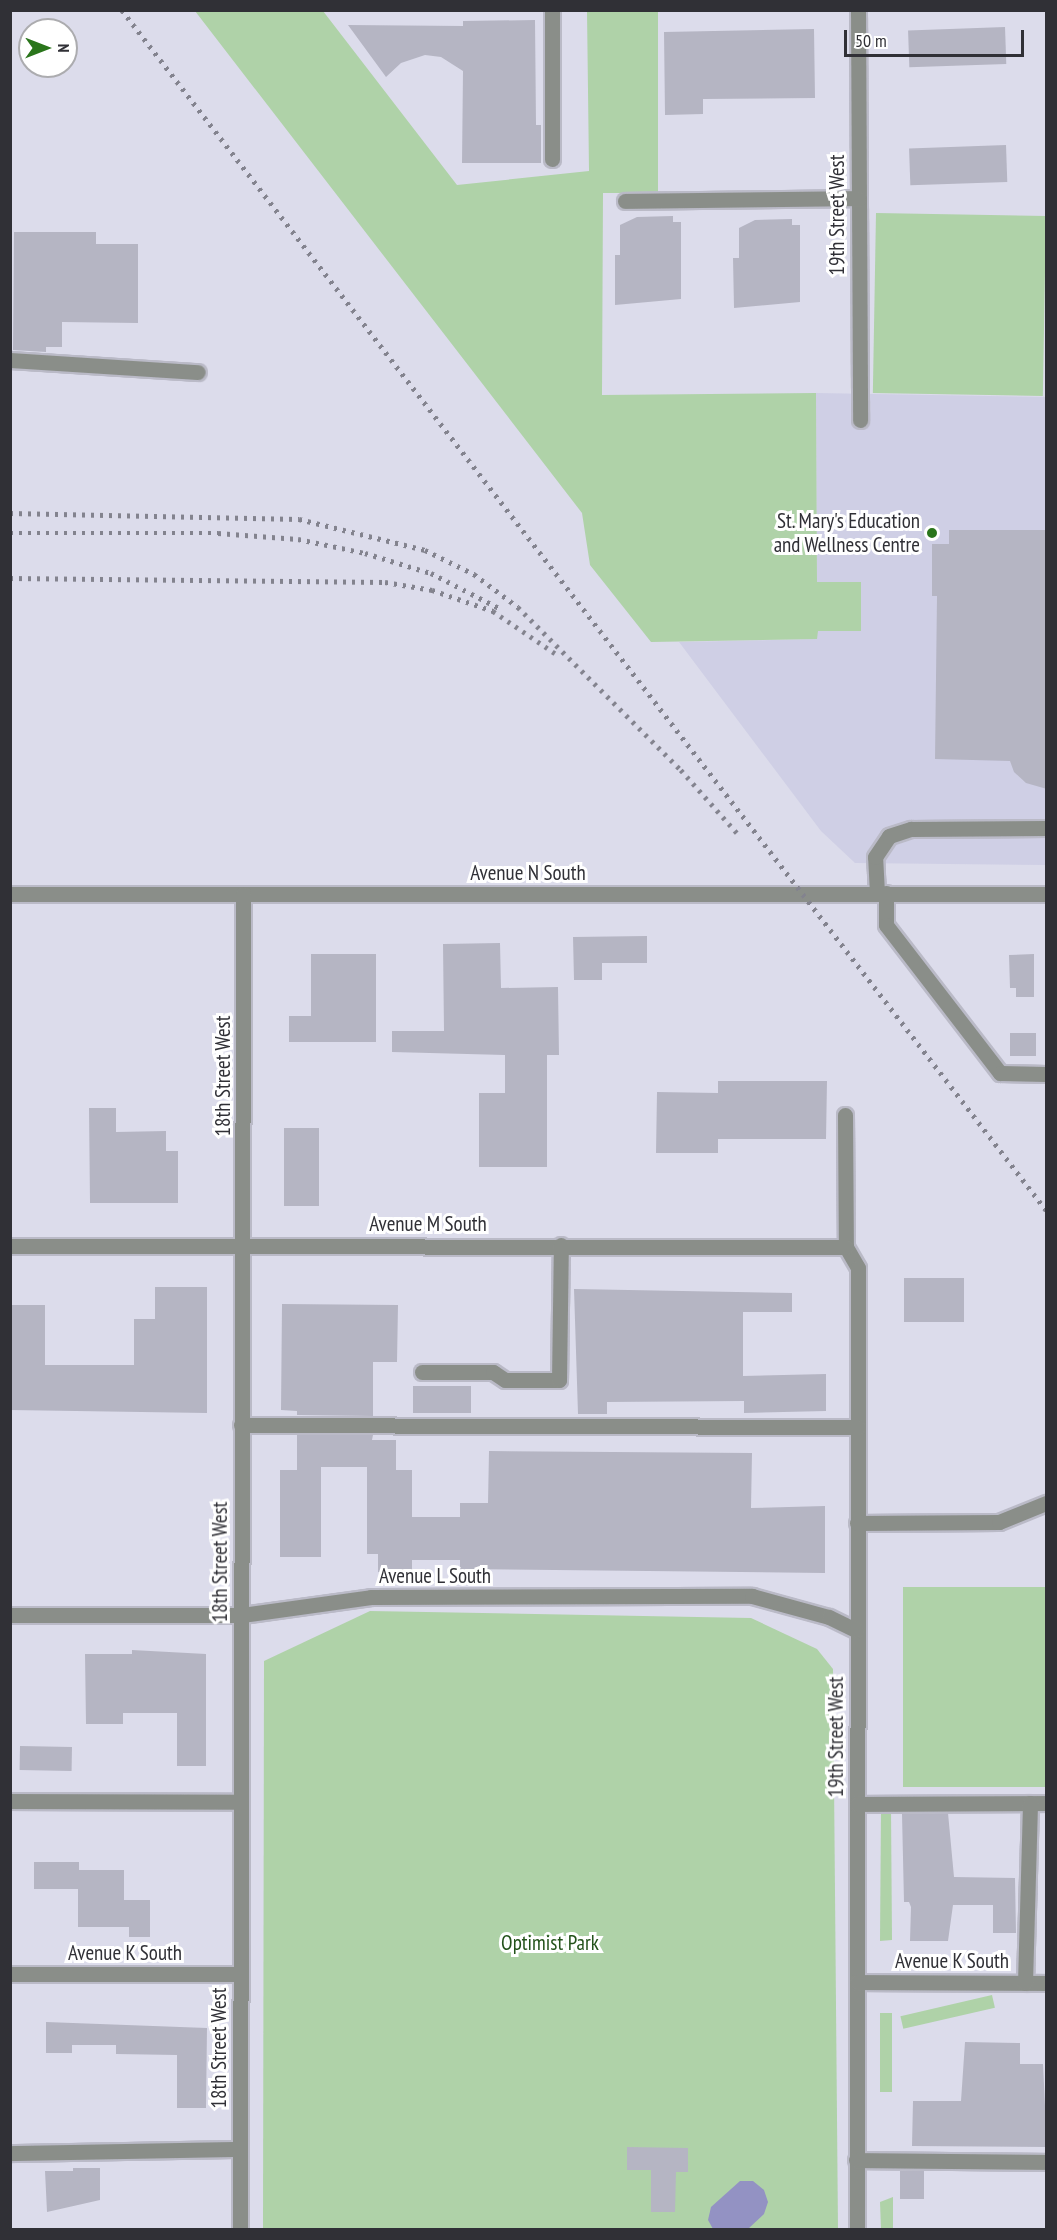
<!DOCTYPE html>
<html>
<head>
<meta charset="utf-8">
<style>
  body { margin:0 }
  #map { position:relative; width:1057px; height:2240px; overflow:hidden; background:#dcdceb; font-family:"PT Sans Narrow",sans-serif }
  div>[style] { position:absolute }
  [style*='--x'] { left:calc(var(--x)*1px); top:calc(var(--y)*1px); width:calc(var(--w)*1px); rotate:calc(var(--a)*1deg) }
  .built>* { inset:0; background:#cfcfe5 }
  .green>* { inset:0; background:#afd2a8; transform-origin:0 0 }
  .water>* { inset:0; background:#9392c3 }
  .building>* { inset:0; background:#b5b5c3; transform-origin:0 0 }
  .roads { filter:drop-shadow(2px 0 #babac7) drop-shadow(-2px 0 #babac7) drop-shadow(0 2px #babac7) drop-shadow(0 -2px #babac7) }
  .minor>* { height:15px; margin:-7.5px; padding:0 7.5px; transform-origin:7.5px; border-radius:7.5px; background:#8a8e89 }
  .rail>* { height:4.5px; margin-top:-2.25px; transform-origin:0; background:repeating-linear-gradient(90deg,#83838e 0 3px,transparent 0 9px) }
  .dots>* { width:16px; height:16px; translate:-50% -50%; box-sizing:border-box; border:3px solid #fff; border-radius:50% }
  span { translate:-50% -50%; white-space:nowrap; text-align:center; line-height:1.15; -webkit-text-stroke:6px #fff; paint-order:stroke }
  .street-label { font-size:21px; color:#303036 }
  .poi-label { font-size:21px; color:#303036 }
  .right { translate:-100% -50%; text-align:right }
  .park-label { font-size:21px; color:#23521a }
  .frame { position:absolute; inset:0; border:12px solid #303036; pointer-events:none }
  .north { position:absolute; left:18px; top:18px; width:60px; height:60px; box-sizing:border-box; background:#fff; border:2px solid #acacaf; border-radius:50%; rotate:90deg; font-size:16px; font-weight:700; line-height:24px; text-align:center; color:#303036 }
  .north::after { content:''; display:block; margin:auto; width:21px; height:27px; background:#2a751b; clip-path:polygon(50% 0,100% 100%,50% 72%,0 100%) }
  .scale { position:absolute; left:844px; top:30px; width:180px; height:27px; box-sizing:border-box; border:3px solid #303036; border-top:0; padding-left:8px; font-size:18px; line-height:21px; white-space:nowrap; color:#303036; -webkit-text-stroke:4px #fff; paint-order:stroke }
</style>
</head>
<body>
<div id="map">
  <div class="built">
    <div style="clip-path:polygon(816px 393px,1046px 397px,1046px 865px,855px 863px,821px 831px,679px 642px,817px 639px)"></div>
  </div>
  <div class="green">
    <div style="clip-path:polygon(195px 11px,323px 11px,457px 185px,589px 171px,587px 11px,658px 11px,658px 193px,603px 193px,602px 395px,816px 393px,817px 582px,861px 582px,861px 631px,818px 631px,817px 639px,651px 642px,590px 565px,582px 513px)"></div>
    <div style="left:876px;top:213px;width:170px;height:180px;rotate:1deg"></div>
    <div style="left:903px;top:1587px;width:143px;height:200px"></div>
    <div style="clip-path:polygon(370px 1611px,751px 1618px,817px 1649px,833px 1669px,838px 2229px,263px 2230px,264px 1661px)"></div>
    <div style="clip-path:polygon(891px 1809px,892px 1940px,880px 1941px,881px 1810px)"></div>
    <div style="left:992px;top:1995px;width:13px;height:94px;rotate:77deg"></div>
    <div style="left:880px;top:2013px;width:12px;height:79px"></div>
    <div style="clip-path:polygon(893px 2197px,893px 2229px,881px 2229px,880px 2202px)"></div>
  </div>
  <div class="water">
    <div style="clip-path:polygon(740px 2181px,753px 2181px,764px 2190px,768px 2202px,764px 2214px,748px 2229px,713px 2229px,708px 2220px,711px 2207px)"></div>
  </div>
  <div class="building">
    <div style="clip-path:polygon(535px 20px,536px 125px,541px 125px,541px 163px,462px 163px,463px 71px,441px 57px,425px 55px,401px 63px,386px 77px,348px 25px,463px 26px,463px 21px)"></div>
    <div style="left:1005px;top:27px;width:37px;height:97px;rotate:88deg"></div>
    <div style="clip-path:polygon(814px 29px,815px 98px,703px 99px,703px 114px,665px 115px,664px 32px)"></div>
    <div style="left:1006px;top:145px;width:37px;height:97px;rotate:88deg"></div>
    <div style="clip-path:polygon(673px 216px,673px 222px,681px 222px,681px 299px,615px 305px,615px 255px,620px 255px,620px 225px,637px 217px)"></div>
    <div style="clip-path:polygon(792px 219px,792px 225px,800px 225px,800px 302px,734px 308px,733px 258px,739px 258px,739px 228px,755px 220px)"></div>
    <div style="clip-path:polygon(14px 232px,96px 232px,96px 244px,138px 244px,138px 323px,62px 322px,62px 347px,46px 347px,46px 352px,13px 350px)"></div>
    <div style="clip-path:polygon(949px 530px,1047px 530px,1047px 789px,1026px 783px,1014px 772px,1010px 761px,935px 759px,937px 596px,932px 596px,932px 544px,949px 544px)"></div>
    <div style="clip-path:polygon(647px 936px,647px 963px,602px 963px,602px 980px,574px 980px,573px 937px)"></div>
    <div style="clip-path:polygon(500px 943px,501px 988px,558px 987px,559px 1055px,547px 1055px,547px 1167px,479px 1167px,479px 1093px,505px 1093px,505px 1055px,392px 1052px,392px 1031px,444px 1031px,443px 944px)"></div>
    <div style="clip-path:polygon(311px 954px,376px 954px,376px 1042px,289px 1042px,289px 1016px,311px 1016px)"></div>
    <div style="clip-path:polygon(1034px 954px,1034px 997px,1016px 997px,1016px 988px,1010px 988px,1009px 955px)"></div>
    <div style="left:1010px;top:1033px;width:26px;height:23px"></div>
    <div style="clip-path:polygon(718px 1081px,827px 1081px,826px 1139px,718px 1139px,718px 1153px,656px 1153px,657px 1092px,718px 1093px)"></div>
    <div style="clip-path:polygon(89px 1108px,116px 1108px,116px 1132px,166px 1131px,166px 1151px,178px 1151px,178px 1203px,90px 1203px)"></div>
    <div style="left:284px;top:1128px;width:35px;height:78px"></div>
    <div style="left:904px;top:1278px;width:60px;height:44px"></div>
    <div style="clip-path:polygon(155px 1287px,207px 1287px,207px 1413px,10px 1410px,10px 1305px,45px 1305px,45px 1365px,134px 1365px,134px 1319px,155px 1319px)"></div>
    <div style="clip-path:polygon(574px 1289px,792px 1293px,792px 1312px,743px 1312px,743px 1376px,826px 1374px,826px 1411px,744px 1413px,744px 1401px,607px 1402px,607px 1414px,578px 1414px)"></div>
    <div style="clip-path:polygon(282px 1304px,398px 1305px,397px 1362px,373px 1362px,373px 1416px,297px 1415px,297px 1411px,281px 1410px)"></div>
    <div style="left:413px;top:1386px;width:58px;height:27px"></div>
    <div style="clip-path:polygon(297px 1435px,373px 1435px,372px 1440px,396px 1440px,396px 1470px,412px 1470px,412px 1517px,460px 1517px,460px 1503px,488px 1503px,489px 1451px,752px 1453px,751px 1508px,825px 1506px,825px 1573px,460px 1569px,460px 1560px,412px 1560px,412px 1572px,378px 1572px,378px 1554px,367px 1554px,367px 1467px,321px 1467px,321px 1557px,280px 1557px,280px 1470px,297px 1470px)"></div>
    <div style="clip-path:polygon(132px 1650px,206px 1654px,206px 1766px,177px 1766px,177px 1713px,123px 1713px,123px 1724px,86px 1724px,85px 1654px,132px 1654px)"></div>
    <div style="left:20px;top:1746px;width:52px;height:24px;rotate:1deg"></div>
    <div style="clip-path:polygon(948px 1813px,954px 1877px,1015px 1878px,1016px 1933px,993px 1933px,993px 1905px,953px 1905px,948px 1941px,910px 1941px,911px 1907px,909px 1902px,904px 1902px,902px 1814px)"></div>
    <div style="clip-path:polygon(34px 1862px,79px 1862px,79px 1870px,124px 1870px,124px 1900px,150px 1900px,150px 1937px,129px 1937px,129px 1927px,78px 1927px,78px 1889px,34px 1889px)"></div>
    <div style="clip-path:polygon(46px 2022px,207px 2028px,206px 2108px,177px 2108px,177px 2055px,116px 2054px,116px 2045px,72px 2045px,72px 2053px,46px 2053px)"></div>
    <div style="clip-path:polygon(965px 2042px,1020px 2043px,1020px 2064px,1043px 2064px,1047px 2147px,912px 2146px,913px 2101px,961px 2101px)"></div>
    <div style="clip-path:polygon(627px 2147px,688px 2148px,688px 2172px,676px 2172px,675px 2212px,651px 2212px,651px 2170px,627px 2170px)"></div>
    <div style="clip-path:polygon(73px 2168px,100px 2168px,100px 2200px,47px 2212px,45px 2171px,73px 2171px)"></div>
    <div style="left:900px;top:2171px;width:24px;height:28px"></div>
  </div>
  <div class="roads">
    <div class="minor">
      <div style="--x:552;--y:10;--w:149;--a:90"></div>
      <div style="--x:858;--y:10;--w:410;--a:89.7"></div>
      <div style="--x:625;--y:201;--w:233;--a:-0.7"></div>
      <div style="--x:10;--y:360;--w:188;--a:3.7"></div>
      <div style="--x:877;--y:893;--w:36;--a:-93"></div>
      <div style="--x:875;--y:857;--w:25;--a:-56"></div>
      <div style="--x:889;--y:836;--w:23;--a:-18"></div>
      <div style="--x:911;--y:829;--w:135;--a:-0.4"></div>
      <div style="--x:886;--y:893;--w:32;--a:90"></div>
      <div style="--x:886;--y:925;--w:187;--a:52.4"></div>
      <div style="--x:1000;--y:1073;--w:46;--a:1.2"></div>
      <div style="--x:10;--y:894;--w:1036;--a:0"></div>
      <div style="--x:845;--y:1115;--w:132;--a:89.6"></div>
      <div style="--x:846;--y:1247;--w:24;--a:60"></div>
      <div style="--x:858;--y:1268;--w:962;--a:90.06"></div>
      <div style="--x:10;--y:1246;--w:836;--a:0.07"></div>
      <div style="--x:422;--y:1372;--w:71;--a:0"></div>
      <div style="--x:493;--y:1372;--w:14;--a:34"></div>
      <div style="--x:505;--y:1380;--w:54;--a:0"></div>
      <div style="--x:559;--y:1380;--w:135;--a:-89.2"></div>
      <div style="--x:241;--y:1425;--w:617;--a:0.19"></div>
      <div style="--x:857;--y:1523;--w:142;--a:-0.4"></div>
      <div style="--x:999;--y:1522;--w:51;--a:-22"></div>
      <div style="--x:10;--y:1615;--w:232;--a:0"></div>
      <div style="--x:242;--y:1615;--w:130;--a:-7.9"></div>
      <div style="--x:371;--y:1597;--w:381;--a:-0.2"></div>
      <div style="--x:752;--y:1596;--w:80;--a:15.3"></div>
      <div style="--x:829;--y:1617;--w:30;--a:26"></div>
      <div style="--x:10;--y:1801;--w:231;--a:0.2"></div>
      <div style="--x:857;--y:1804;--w:189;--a:-0.3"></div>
      <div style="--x:10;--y:1974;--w:230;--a:0"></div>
      <div style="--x:857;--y:1982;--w:189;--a:0.3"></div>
      <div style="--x:1025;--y:1983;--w:180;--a:-88.4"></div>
      <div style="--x:10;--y:2153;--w:230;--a:-1"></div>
      <div style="--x:856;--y:2160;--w:190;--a:0.6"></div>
      <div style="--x:240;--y:2230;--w:1336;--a:-89.87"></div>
    </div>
  </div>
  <div class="rail">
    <div style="--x:122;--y:10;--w:1515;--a:52.4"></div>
    <div style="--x:10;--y:513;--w:289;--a:1.2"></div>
    <div style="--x:299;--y:519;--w:130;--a:13.8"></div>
    <div style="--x:425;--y:550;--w:55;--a:26.1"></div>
    <div style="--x:474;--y:574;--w:55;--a:36.9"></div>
    <div style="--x:518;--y:607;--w:231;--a:45"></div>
    <div style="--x:681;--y:770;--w:87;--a:48.3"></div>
    <div style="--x:10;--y:533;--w:208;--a:0"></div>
    <div style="--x:218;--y:533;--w:80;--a:4.3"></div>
    <div style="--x:298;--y:539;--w:68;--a:11.8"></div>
    <div style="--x:365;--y:553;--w:69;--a:16.9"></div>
    <div style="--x:431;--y:573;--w:76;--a:27.2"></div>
    <div style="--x:10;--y:578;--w:375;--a:0.6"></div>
    <div style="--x:385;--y:582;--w:48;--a:9.7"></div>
    <div style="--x:432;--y:590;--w:65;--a:19"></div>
    <div style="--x:493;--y:611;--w:76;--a:34.3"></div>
  </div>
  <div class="dots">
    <div style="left:932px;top:533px;background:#2a751b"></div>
  </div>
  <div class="street-label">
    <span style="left:837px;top:215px;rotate:-90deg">19th Street West</span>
    <span style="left:528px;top:873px">Avenue N South</span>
    <span style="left:223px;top:1076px;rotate:-90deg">18th Street West</span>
    <span style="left:428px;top:1224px">Avenue M South</span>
    <span style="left:220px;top:1562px;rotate:-90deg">18th Street West</span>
    <span style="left:435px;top:1576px">Avenue L South</span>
    <span style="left:836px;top:1737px;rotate:-90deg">19th Street West</span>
    <span style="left:125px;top:1953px">Avenue K South</span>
    <span style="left:952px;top:1961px">Avenue K South</span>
    <span style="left:219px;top:2048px;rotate:-90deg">18th Street West</span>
  </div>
  <div class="poi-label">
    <span class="right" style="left:920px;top:533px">St. Mary's Education<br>and Wellness Centre</span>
  </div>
  <div class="park-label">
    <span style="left:550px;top:1943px">Optimist Park</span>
  </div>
  <div class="frame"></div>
  <div class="north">N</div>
  <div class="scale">50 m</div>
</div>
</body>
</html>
